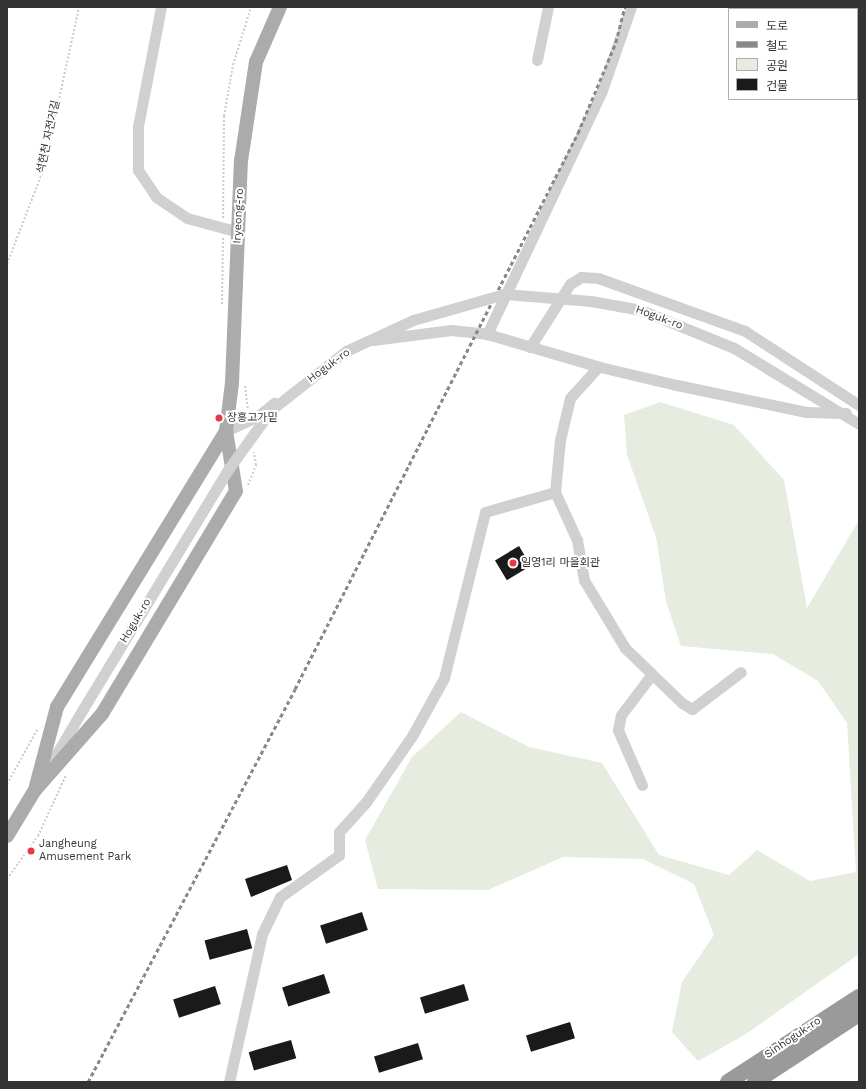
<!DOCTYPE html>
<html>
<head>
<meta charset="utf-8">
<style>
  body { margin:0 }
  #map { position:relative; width:866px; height:1089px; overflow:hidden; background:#fff; font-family:"Work Sans","Noto Sans KR",sans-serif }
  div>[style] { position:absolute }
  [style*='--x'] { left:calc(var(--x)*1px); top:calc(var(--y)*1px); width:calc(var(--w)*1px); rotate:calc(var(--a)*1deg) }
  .green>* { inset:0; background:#e6ecdf }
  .building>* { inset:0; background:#1a1a1a; transform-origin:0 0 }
  .path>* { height:2px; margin-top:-1px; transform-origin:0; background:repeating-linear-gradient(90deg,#cdcdcd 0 2px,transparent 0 4px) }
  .minor>* { height:11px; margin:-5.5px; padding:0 5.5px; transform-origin:5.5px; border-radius:5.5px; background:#d0d0d0 }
  .major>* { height:14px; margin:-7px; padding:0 7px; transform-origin:7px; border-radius:7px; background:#ababab }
  .highway>* { height:16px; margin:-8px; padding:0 8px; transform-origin:8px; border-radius:8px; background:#9a9a9a }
  .rail>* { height:3px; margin-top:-1.5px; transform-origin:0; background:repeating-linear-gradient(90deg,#888 0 4px,transparent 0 7px) }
  .minor-bridge>* { height:11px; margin:-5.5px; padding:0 5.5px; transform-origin:5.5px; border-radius:5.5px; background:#d0d0d0 }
  .dots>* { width:11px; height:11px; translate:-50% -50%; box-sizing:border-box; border:2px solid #fff; border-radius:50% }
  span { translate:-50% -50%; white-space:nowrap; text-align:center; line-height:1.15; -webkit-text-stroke:4px #fff; paint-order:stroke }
  .street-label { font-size:11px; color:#333 }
  .poi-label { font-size:11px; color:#333 }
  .left { translate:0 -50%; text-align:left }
  .frame { position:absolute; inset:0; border:8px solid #333; pointer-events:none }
  .legend { position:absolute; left:728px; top:8px; width:130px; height:92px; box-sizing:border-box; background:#fff; border:1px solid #adadad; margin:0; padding:5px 7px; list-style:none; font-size:12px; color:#333 }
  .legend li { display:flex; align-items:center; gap:8px; height:20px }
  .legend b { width:20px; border:1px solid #adadad }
</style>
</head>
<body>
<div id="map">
  <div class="green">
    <div style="clip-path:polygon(660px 402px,734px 425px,784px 480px,807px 608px,859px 520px,859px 954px,746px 1034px,698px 1061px,672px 1032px,682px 982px,714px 935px,694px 884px,643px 859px,563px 857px,488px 890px,378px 889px,365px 840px,412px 757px,461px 712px,529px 747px,602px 763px,659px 855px,729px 875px,757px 850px,810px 881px,856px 872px,847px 723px,818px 681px,773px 654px,681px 646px,666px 601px,656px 537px,627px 455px,624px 415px)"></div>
  </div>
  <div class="building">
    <div style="left:519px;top:546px;width:23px;height:28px;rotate:59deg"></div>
    <div style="clip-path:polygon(287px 865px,292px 880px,251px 897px,245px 879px)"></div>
    <div style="left:362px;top:912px;width:19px;height:44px;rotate:72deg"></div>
    <div style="left:247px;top:929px;width:20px;height:44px;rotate:75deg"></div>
    <div style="left:324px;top:974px;width:20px;height:44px;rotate:72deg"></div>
    <div style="left:464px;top:984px;width:17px;height:46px;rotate:73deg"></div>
    <div style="left:215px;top:986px;width:19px;height:44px;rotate:72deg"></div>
    <div style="left:570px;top:1022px;width:17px;height:46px;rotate:73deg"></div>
    <div style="left:291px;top:1040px;width:19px;height:44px;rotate:74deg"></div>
    <div style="left:418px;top:1043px;width:17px;height:46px;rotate:73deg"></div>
  </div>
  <div class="path">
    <div style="--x:223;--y:218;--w:102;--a:-89.4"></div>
    <div style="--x:224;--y:116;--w:52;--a:-80"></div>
    <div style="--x:233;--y:65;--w:61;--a:-72.8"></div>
    <div style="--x:7;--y:264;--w:103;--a:-68.9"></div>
    <div style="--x:44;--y:168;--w:165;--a:-77.7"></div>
    <div style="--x:222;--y:304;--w:66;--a:-89.1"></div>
    <div style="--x:245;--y:386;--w:24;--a:83"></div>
    <div style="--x:248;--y:485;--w:22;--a:-68"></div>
    <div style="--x:256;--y:465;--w:13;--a:-99"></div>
    <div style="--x:7;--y:784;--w:62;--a:-60.9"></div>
    <div style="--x:7;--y:879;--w:53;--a:-54.2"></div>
    <div style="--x:38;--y:836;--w:67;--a:-65.3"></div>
  </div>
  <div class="minor">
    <div style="--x:161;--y:7;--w:121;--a:100.9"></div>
    <div style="--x:138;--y:126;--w:44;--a:90"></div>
    <div style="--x:138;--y:170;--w:32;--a:56"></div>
    <div style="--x:156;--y:197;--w:37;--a:34"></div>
    <div style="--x:187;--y:218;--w:54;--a:15.1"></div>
    <div style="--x:631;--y:7;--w:91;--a:109.2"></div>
    <div style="--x:601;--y:93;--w:267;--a:115.3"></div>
    <div style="--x:487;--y:334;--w:118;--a:16.3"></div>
    <div style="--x:600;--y:367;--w:79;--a:13.2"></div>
    <div style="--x:677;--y:385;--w:132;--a:11.8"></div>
    <div style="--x:806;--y:412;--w:40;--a:1.4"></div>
    <div style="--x:537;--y:60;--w:54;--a:-78.3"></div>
    <div style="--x:591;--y:301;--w:51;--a:10.2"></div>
    <div style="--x:641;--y:310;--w:100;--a:22.2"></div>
    <div style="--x:734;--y:348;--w:146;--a:31.3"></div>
    <div style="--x:373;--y:340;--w:79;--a:-7.3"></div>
    <div style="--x:451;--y:330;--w:36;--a:6"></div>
    <div style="--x:530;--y:347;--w:75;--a:-57.6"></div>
    <div style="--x:570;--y:284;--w:13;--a:-32"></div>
    <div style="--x:581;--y:277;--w:17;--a:3"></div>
    <div style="--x:598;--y:278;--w:156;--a:19.8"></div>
    <div style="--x:745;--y:331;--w:136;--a:33"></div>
    <div style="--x:226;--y:431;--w:35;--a:-25"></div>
    <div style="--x:258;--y:416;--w:21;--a:-39"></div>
    <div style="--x:555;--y:492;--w:52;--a:-84.5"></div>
    <div style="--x:560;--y:440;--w:43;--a:-76.6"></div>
    <div style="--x:570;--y:398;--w:42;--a:-47.9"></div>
    <div style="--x:47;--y:770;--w:71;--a:-59.5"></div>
    <div style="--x:642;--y:785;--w:60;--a:-113.6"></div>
    <div style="--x:618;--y:730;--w:15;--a:-79"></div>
    <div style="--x:621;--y:715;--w:51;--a:-52.9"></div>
    <div style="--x:229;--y:1082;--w:152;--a:-77.4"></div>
    <div style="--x:262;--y:934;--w:41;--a:-64.1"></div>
    <div style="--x:280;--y:897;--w:72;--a:-35.4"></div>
    <div style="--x:339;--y:855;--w:23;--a:-90"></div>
    <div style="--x:339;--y:832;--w:40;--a:-48"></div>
    <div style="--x:366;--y:802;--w:80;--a:-55.1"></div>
    <div style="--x:412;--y:736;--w:66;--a:-61.1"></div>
    <div style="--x:444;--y:678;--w:171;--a:-76.1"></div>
    <div style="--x:485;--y:512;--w:73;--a:-15.9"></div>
    <div style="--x:555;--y:492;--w:53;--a:65.4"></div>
    <div style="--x:577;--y:540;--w:41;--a:80.1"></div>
    <div style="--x:584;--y:580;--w:79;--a:58.9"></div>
    <div style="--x:625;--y:648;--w:79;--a:44"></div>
    <div style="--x:682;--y:703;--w:12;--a:31"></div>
    <div style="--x:692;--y:709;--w:61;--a:-37.1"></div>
  </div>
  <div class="major">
    <div style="--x:36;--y:786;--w:82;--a:-75.1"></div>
    <div style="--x:57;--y:707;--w:324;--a:-58.5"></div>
    <div style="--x:7;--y:836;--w:54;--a:-58.7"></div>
    <div style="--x:35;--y:790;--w:101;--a:-48.6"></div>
    <div style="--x:102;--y:714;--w:260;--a:-59"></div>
    <div style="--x:236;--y:491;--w:61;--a:-99.5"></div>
    <div style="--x:226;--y:431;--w:48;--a:-82.9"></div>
    <div style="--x:232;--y:383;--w:222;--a:-87.7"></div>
    <div style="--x:241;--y:161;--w:100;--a:-81.4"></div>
    <div style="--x:256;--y:62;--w:60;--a:-66.4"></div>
  </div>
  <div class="highway">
    <div style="--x:728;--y:1082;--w:156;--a:-33"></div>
    <div style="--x:755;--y:1082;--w:124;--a:-33.2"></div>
  </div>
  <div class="rail">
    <div style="--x:88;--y:1082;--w:444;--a:-62.2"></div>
    <div style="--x:295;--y:689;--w:624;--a:-63.02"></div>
    <div style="--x:578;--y:133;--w:99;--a:-67.3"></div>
    <div style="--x:616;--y:42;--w:36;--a:-76"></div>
  </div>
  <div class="minor-bridge">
    <div style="--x:83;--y:709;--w:278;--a:-58.8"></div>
    <div style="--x:227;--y:471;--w:75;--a:-54.2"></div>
    <div style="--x:271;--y:410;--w:95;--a:-38.2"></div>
    <div style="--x:346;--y:351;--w:74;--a:-24.8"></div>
    <div style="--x:413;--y:320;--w:95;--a:-15.9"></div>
    <div style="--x:504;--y:294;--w:87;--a:4.6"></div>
  </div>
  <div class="dots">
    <div style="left:219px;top:418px;background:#e63946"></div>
    <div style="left:513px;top:563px;background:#e63946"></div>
    <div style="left:31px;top:851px;background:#e63946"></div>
  </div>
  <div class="street-label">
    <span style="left:49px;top:137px;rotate:-78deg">석현천 자전거길</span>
    <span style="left:239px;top:216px;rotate:-87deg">Iryeong-ro</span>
    <span style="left:659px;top:318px;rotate:20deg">Hoguk-ro</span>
    <span style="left:329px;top:366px;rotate:-36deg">Hoguk-ro</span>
    <span style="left:136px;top:621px;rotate:-59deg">Hoguk-ro</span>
    <span style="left:793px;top:1038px;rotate:-34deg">Sinhoguk-ro</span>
  </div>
  <div class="poi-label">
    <span class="left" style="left:227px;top:418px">장흥고가밑</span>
    <span class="left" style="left:521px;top:563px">일영1리 마을회관</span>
    <span class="left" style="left:39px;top:851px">Jangheung<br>Amusement Park</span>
  </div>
  <div class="frame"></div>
  <ul class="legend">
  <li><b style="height:5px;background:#ababab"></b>도로</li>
  <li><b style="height:5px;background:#888"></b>철도</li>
  <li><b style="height:11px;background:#e6ecdf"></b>공원</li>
  <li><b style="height:11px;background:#1a1a1a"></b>건물</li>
  </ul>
</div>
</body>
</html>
